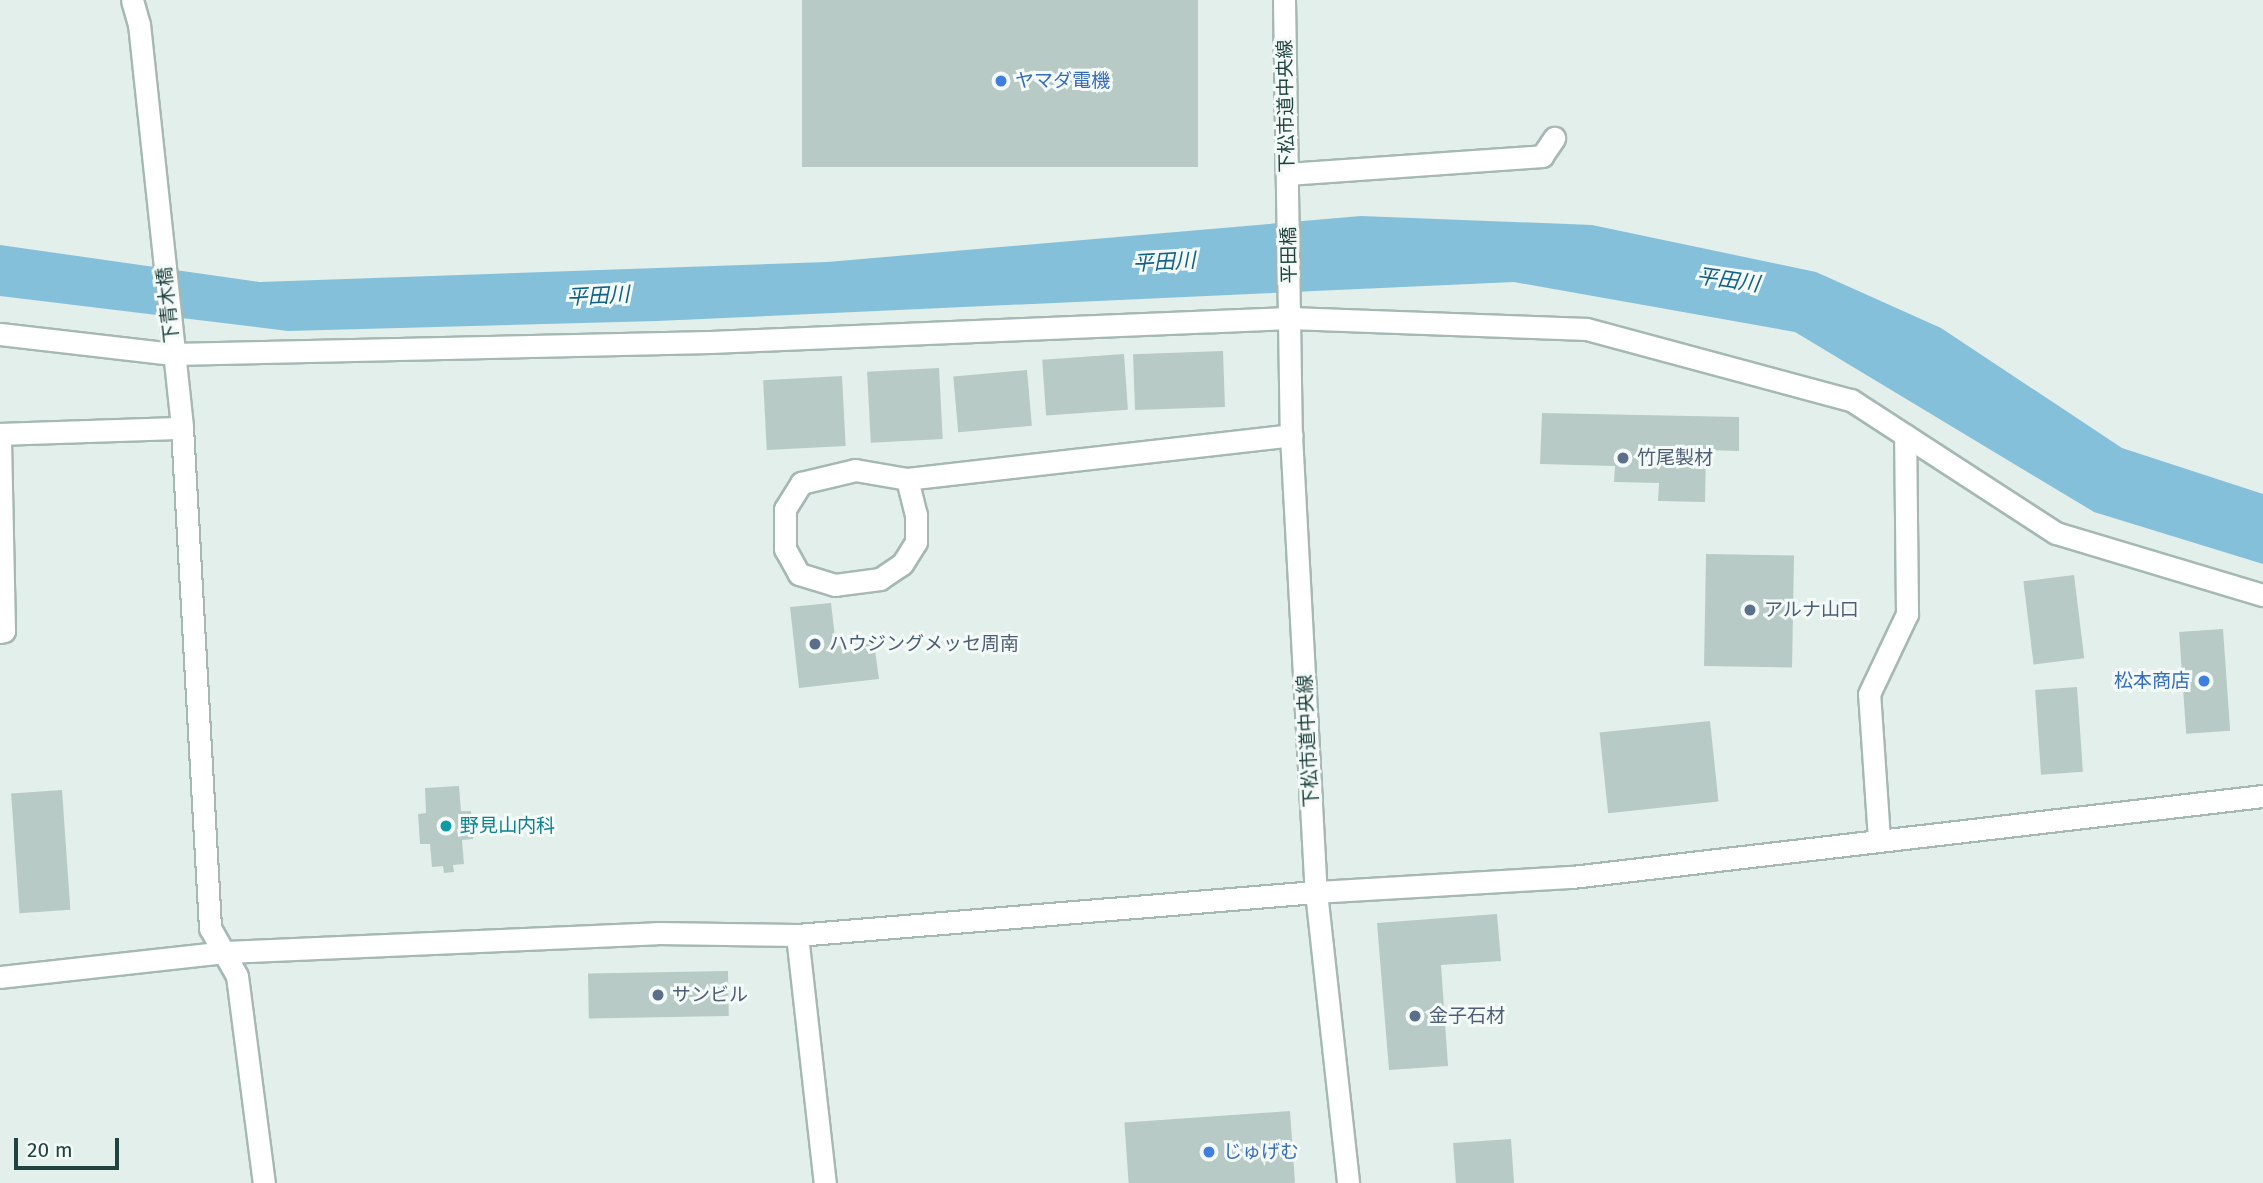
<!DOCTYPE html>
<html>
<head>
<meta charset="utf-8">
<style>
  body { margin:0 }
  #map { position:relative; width:2263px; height:1183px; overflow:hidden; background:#e3efeb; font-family:"Fira Sans","Noto Sans JP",sans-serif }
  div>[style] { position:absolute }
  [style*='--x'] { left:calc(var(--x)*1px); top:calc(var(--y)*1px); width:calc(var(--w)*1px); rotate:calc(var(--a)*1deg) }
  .water>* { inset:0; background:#85c0da }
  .building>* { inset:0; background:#b8cac5; transform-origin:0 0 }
  .roads { filter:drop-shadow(2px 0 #a5b8b4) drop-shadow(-2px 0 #a5b8b4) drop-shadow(0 2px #a5b8b4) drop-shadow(0 -2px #a5b8b4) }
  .minor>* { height:21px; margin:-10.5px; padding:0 10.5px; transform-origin:10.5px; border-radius:10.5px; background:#fff }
  .dots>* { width:19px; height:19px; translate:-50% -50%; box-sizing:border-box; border:4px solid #f4faf8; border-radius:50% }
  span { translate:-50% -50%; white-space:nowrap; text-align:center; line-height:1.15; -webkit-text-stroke:6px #f4faf8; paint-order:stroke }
  .shop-label { font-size:19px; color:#366cbe }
  .left { translate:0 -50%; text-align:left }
  .right { translate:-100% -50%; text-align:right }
  .street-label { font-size:19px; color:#20433f }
  .service-label { font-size:19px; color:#4e5e75 }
  .culture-label { font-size:19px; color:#0d838f }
  .water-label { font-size:21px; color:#126187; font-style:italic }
  .scale { position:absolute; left:14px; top:1138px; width:105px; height:32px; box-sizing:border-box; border:4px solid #20433f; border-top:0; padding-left:9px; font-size:21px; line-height:24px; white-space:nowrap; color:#20433f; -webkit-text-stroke:5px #f4faf8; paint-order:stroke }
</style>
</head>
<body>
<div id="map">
  <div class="water">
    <div style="clip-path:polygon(1361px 216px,1592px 225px,1816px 272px,1941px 328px,2122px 448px,2263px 494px,2263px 564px,2094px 512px,1795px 332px,1514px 282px,657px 321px,288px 331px,0 296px,0 245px,260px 282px,827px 262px)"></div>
  </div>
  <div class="building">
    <div style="left:802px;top:0;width:396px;height:167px"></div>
    <div style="left:1223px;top:351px;width:56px;height:90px;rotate:88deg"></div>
    <div style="left:1124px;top:354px;width:56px;height:82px;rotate:86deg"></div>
    <div style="left:939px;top:368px;width:71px;height:72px;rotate:87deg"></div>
    <div style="left:1027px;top:370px;width:56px;height:74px;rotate:85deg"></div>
    <div style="left:842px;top:376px;width:70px;height:79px;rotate:87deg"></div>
    <div style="clip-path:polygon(1542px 413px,1739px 417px,1739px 451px,1706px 450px,1705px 502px,1658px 501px,1659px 483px,1614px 482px,1615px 466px,1540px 464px)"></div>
    <div style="left:1706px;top:554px;width:88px;height:112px;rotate:1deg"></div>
    <div style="left:2074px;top:575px;width:84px;height:51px;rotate:83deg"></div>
    <div style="clip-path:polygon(831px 603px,836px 646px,874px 643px,879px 679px,799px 688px,790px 607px)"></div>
    <div style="left:2223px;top:629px;width:102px;height:44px;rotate:86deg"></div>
    <div style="left:2077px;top:687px;width:85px;height:42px;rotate:86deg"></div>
    <div style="left:1710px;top:721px;width:81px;height:111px;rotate:84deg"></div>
    <div style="clip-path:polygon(459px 786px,461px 811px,471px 811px,473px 839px,462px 840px,464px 864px,453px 865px,454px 872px,444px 873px,443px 866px,432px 867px,430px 844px,420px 844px,418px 814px,426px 813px,425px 788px)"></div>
    <div style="left:62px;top:790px;width:120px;height:51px;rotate:86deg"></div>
    <div style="clip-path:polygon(1497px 914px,1501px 961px,1441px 965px,1448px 1066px,1389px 1070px,1377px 923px)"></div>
    <div style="left:728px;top:971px;width:45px;height:140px;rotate:89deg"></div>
    <div style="left:1290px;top:1111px;width:72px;height:166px;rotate:86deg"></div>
    <div style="left:1511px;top:1139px;width:44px;height:58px;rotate:86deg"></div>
  </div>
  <div class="roads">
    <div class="minor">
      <div style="--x:132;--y:0;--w:25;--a:74"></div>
      <div style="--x:139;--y:24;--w:406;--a:83.9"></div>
      <div style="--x:182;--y:428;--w:501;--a:86.79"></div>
      <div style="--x:210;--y:928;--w:55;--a:60.6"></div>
      <div style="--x:237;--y:976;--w:209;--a:82.6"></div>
      <div style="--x:1284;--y:0;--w:435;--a:89.1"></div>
      <div style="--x:1291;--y:435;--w:458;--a:86.9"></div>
      <div style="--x:1316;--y:892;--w:293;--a:83.7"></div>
      <div style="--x:1287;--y:174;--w:256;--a:-4"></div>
      <div style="--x:1542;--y:156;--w:22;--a:-56"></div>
      <div style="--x:0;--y:334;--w:174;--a:6.6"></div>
      <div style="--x:173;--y:354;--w:537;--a:-1.28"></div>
      <div style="--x:710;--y:342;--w:580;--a:-2.37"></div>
      <div style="--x:1290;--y:318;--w:297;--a:2.1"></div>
      <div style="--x:1587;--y:329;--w:273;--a:15.1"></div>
      <div style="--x:1851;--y:400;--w:244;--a:33"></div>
      <div style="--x:2056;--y:533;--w:216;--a:16.7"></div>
      <div style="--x:0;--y:434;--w:182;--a:-1.9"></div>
      <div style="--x:907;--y:479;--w:36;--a:76"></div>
      <div style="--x:916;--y:514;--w:28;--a:90"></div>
      <div style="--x:916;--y:542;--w:26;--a:122"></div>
      <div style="--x:902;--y:564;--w:27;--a:146"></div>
      <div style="--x:880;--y:579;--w:45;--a:172.4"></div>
      <div style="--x:835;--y:585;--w:38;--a:-163"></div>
      <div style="--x:799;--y:574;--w:29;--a:-119"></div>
      <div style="--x:785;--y:549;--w:40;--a:-90"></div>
      <div style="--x:785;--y:509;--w:31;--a:-58"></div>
      <div style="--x:801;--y:483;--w:56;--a:-13.5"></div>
      <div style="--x:855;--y:470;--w:53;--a:9.8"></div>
      <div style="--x:907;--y:479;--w:387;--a:-6.5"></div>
      <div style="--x:0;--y:632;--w:4;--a:-14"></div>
      <div style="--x:4;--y:631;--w:197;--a:-91.2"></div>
      <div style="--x:1879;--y:839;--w:145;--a:-93.9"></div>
      <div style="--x:1869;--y:694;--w:89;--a:-64.6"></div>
      <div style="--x:1907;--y:614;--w:179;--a:-90.6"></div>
      <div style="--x:797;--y:935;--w:250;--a:83.6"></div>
      <div style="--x:0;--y:977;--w:227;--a:-6.3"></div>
      <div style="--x:226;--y:952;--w:431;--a:-2.5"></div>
      <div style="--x:657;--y:933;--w:140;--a:0.8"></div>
      <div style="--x:797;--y:935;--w:521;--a:-4.74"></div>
      <div style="--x:1316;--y:892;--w:256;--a:-3.4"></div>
      <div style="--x:1572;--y:877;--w:696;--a:-6.69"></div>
    </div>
  </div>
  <div class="dots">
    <div style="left:1001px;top:81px;background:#3f7fe0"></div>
    <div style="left:1623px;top:458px;background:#5c6f8a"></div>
    <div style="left:1750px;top:610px;background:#5c6f8a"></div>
    <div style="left:815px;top:644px;background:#5c6f8a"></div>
    <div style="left:2204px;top:681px;background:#3f7fe0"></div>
    <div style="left:446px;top:826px;background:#0f9aa8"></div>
    <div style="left:658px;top:995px;background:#5c6f8a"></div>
    <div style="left:1415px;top:1016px;background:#5c6f8a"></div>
    <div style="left:1209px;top:1152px;background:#3f7fe0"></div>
  </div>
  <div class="shop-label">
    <span class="left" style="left:1015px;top:81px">ヤマダ電機</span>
    <span class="right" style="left:2190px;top:681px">松本商店</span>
    <span class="left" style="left:1223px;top:1152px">じゅげむ</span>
  </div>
  <div class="street-label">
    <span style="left:1286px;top:106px;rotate:-91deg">下松市道中央線</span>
    <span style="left:1289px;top:255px;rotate:-91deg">平田橋</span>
    <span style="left:168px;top:305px;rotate:-96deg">下青木橋</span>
    <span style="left:1308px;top:741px;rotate:-93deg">下松市道中央線</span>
  </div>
  <div class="service-label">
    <span class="left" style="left:1637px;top:458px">竹尾製材</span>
    <span class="left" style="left:1764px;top:610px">アルナ山口</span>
    <span class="left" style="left:829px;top:644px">ハウジングメッセ周南</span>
    <span class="left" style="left:672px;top:995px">サンビル</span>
    <span class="left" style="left:1429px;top:1016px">金子石材</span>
  </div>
  <div class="culture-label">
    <span class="left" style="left:460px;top:826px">野見山内科</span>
  </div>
  <div class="water-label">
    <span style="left:1164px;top:262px;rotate:-3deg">平田川</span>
    <span style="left:1728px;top:280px;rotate:8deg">平田川</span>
    <span style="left:598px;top:296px;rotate:-3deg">平田川</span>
  </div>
  <div class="scale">20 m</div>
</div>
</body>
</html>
